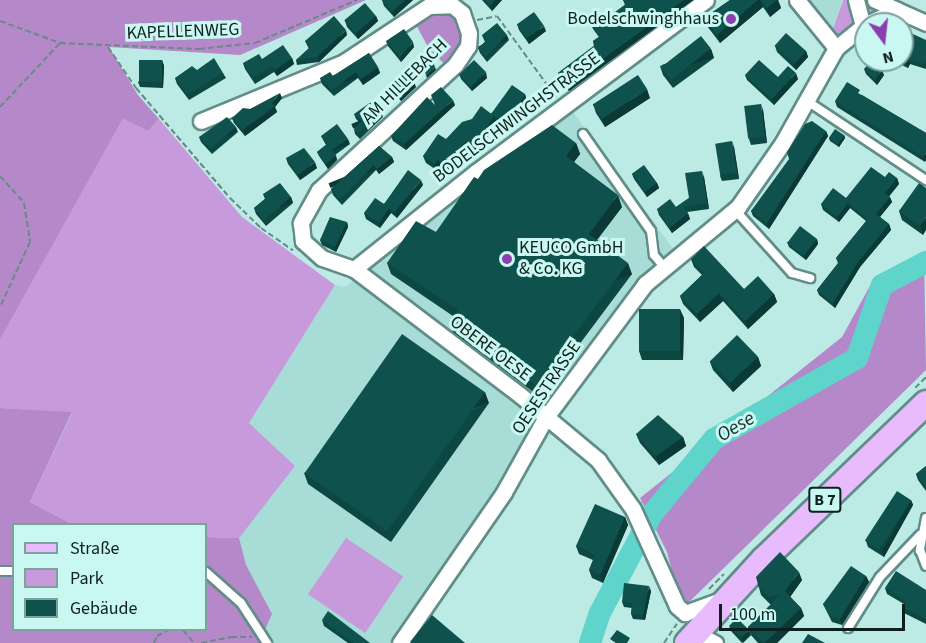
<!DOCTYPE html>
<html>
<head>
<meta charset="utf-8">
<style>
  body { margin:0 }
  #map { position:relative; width:926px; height:643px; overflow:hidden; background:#bceae4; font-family:"Source Sans 3",sans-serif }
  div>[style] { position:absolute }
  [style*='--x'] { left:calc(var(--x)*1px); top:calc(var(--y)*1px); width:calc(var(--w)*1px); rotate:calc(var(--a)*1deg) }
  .built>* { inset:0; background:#a7ddd6 }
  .green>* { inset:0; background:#c69adb; transform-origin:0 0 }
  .forest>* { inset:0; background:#b588ca }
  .river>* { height:22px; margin:-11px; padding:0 11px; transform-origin:11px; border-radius:11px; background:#5fd4ca }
  .path>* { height:2px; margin-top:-1px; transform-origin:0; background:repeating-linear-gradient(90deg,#698a86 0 6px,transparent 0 9px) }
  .roads { filter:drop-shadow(2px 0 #628d88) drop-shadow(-2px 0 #628d88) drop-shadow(0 2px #628d88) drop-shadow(0 -2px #628d88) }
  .service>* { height:8px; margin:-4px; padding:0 4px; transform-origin:4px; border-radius:4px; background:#fff }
  .minor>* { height:15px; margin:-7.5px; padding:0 7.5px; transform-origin:7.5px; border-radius:7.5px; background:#fff }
  .primary>* { height:24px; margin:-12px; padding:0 12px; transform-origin:12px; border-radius:12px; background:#e8bcfc }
  .wall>* { inset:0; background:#0d4742 }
  .shaded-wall>* { inset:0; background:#0a3936; transform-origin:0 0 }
  .building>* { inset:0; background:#0f524d; transform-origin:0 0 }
  .dots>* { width:16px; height:16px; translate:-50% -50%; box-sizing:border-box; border:3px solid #c9f7f1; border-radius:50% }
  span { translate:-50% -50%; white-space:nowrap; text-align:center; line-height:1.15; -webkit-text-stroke:6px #c9f7f1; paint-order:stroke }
  .shield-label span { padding:2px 4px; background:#c9f7f1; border:2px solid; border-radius:4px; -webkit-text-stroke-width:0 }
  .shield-label { font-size:16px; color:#0e201e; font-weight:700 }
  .poi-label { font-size:18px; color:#0e201e }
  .right { translate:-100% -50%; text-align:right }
  .left { translate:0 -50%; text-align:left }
  .street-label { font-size:18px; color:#0e201e }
  .water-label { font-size:20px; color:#192e2c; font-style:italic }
  .legend { position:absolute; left:12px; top:523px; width:195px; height:108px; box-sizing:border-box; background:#c9f7f1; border:2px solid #7ea19d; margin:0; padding:8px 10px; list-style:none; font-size:18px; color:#0e201e }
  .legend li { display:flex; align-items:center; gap:12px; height:30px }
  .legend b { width:30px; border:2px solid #7ea19d }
  .north { position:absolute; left:854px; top:12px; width:60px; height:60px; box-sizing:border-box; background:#c9f7f1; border:2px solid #7ea19d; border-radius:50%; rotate:165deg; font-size:16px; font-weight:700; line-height:24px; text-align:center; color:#0e201e }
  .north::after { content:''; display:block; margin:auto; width:21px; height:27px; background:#8d3eae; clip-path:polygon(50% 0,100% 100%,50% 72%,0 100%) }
  .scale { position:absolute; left:719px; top:604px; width:186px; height:27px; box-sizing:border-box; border:3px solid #0e201e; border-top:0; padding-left:8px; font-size:18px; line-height:21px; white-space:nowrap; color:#0e201e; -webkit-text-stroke:4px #c9f7f1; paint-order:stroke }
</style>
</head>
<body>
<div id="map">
  <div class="built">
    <div style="clip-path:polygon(807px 0,842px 0,832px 32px)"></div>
    <div style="clip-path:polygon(573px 112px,674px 250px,639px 281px,601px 328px,400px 643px,264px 643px,227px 554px,248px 424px,335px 285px,345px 287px)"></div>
  </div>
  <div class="green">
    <div style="clip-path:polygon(843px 0,869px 0,891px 10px,840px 42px,832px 32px)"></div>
    <div style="clip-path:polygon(123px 119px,148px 131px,159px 119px,242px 217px,335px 285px,249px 423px,295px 466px,239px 538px,206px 537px,206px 524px,72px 524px,30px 502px,72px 413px,0 408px,0 338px)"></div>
    <div style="left:346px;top:538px;width:69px;height:68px;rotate:34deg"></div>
  </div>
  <div class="forest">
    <div style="clip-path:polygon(0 0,366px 0,240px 55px,109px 47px,138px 95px,159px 119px,148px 131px,123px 119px,0 339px)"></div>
    <div style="clip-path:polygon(450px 8px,460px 15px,465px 44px,448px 67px,430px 51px,413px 19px,428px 10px)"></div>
    <div style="clip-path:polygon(924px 252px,926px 370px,685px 606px,679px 600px,667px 552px,640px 498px,842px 337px,871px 284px)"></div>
    <div style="clip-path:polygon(0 408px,72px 412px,30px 502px,72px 524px,14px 524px,14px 630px,206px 630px,206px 537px,239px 538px,246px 565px,272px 614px,259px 643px,0 643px)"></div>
  </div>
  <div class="river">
    <div style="--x:590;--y:643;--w:32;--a:-72"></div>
    <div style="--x:600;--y:613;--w:112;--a:-62.3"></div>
    <div style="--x:652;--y:514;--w:97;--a:-50.4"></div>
    <div style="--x:714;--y:439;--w:164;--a:-29.5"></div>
    <div style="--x:857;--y:358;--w:77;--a:-71.1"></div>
    <div style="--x:882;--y:285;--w:50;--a:-27.6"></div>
  </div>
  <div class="path">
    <div style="--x:477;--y:20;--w:20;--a:-11"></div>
    <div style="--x:497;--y:16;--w:100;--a:53.9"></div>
    <div style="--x:0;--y:21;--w:64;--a:20.1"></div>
    <div style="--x:60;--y:43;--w:139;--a:2.5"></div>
    <div style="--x:199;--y:49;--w:56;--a:-6.1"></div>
    <div style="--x:255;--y:43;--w:111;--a:-22.9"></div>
    <div style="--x:108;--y:47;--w:50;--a:55.7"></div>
    <div style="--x:136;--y:88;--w:145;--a:49.5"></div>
    <div style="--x:230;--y:198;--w:43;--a:44.1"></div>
    <div style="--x:261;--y:228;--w:39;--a:35"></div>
    <div style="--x:0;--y:107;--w:88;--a:-46.8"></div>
    <div style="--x:0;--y:176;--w:36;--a:48"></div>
    <div style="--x:24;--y:203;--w:39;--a:81"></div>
    <div style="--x:30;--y:242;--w:72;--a:114.8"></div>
    <div style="--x:915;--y:388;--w:16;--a:-45"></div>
    <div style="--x:709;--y:589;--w:21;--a:-45"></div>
    <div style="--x:183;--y:630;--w:17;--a:50"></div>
    <div style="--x:154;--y:643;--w:8;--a:-67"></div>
    <div style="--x:157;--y:636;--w:13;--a:-27"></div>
    <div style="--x:201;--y:643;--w:31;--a:-11"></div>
    <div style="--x:231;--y:637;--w:21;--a:0"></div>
    <div style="--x:664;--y:643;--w:23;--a:-56"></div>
  </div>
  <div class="roads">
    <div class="service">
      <div style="--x:807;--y:101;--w:143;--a:33.6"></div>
      <div style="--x:583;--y:134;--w:118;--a:55"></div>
      <div style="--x:651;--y:231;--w:24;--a:83"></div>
      <div style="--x:654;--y:255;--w:17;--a:50"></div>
      <div style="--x:735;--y:210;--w:85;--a:47.9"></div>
      <div style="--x:792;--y:273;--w:19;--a:16"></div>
      <div style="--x:926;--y:518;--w:33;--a:101"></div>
      <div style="--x:920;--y:550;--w:17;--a:69"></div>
      <div style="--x:0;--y:571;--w:14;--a:0"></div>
      <div style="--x:206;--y:572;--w:47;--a:41.5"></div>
      <div style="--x:241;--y:603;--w:48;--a:57"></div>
      <div style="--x:848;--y:628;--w:60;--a:-57.9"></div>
      <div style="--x:880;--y:577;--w:58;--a:-46.4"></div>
    </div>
    <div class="minor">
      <div style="--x:797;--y:0;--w:62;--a:50.9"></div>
      <div style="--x:856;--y:0;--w:27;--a:75"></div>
      <div style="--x:875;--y:0;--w:24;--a:24"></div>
      <div style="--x:866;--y:24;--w:34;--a:-24"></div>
      <div style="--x:897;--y:10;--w:32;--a:24"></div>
      <div style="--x:201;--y:121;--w:155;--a:-22.4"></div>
      <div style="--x:344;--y:62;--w:102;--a:-33.4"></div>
      <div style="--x:429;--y:6;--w:23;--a:-2"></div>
      <div style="--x:452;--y:5;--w:13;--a:39"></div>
      <div style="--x:462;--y:13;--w:21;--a:71"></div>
      <div style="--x:469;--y:33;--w:13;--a:94"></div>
      <div style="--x:468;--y:46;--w:23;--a:124"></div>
      <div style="--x:455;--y:65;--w:185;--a:137.4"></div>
      <div style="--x:319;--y:190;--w:38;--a:119"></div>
      <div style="--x:301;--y:223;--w:18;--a:84"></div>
      <div style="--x:303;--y:241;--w:25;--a:42"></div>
      <div style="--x:322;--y:258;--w:34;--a:19"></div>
      <div style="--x:354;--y:269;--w:208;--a:37.2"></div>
      <div style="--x:520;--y:395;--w:102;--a:39.8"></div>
      <div style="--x:598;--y:460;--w:60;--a:54.5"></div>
      <div style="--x:633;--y:509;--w:107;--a:65.6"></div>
      <div style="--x:677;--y:606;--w:11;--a:41"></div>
      <div style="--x:685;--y:613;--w:38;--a:-20"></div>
      <div style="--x:354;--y:269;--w:156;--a:-38.5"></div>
      <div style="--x:476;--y:172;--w:287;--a:-36.8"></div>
      <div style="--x:694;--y:632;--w:24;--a:28"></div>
      <div style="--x:400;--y:643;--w:183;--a:-55.4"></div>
      <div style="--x:504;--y:492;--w:86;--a:-60.8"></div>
      <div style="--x:546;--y:417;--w:166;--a:-53.3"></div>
      <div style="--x:645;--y:284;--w:121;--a:-39.6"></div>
      <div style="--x:738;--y:207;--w:77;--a:-55.1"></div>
      <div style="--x:782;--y:144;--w:110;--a:-60.6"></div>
      <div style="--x:836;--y:48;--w:38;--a:-39"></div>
    </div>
    <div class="primary">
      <div style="--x:687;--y:643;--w:114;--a:-47.5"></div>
      <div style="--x:764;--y:559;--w:225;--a:-43.9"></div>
    </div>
  </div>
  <div class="wall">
    <div style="clip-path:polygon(382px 0,413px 0,394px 17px,384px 6px)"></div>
    <div style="clip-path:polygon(482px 0,502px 0,492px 11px)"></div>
    <div style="clip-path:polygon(623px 0,693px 0,569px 91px,560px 79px,558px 73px,594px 46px,593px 41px,599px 37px,593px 29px,591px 24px,603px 21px,625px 5px)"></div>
    <div style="clip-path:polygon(730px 0,778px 0,781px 8px,770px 17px,763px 7px,720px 43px,707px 26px,704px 18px)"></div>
    <div style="clip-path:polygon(376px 16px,378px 21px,358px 39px,347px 27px,345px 21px)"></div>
    <div style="clip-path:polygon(517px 24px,546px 31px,529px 44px,519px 30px)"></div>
    <div style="clip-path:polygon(347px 35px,319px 62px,297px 65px,296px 60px,309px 49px,305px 41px)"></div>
    <div style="clip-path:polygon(482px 35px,509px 40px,487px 62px,480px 53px,478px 48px,485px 42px)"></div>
    <div style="clip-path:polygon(926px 40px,926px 69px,910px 64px,908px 68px,891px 60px,902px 60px)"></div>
    <div style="clip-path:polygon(386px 41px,414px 47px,401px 62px,388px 46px)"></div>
    <div style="clip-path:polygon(775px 46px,806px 51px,808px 57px,796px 70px,777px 52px)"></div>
    <div style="clip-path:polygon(711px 49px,714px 58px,673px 88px,663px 75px,660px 66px)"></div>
    <div style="clip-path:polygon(369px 53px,380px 73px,363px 85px,358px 78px,334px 96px,322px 84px,320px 78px,333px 76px)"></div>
    <div style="clip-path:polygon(292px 58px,294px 64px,277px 76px,274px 72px,255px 84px,245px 69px,243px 63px)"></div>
    <div style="clip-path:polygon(162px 60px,164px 66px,163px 88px,140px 87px,138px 82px)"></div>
    <div style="clip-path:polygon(864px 69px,884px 75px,877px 85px,866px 74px)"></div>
    <div style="clip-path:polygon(197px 70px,223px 73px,226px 78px,189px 100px,177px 84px,175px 78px)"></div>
    <div style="clip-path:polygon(459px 74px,487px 78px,472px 91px,461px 79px)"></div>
    <div style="clip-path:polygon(745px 75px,778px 77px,798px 79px,774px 105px,747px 80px)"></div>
    <div style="clip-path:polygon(390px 85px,416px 87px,401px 101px,392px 91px)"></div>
    <div style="clip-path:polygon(525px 94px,526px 98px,519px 112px,520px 116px,509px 130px,496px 121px,497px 123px,476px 153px,468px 148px,447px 171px,441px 167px,438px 171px,426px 163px,423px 156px,446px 139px)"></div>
    <div style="clip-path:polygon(862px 95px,926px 133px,925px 162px,837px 107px,835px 101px)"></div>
    <div style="clip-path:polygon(282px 98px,275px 107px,277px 112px,245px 136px,234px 123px,232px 118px,250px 109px)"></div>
    <div style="clip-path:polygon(650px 98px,605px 127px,596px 113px,593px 104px)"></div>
    <div style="clip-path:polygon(435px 105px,455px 105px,406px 150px,393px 141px,391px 136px)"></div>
    <div style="clip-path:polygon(763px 110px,767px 143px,751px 145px,749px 139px)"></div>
    <div style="clip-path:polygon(354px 114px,383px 117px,360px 139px,355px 134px,354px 129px,360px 123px,356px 119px)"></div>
    <div style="clip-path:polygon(826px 131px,828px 136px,769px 229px,753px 216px,751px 211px)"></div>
    <div style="clip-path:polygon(238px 132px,212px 154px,201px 142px,199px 137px)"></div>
    <div style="clip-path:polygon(844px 135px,845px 138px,839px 147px,830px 141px,829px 138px)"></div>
    <div style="clip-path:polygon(321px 136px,350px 144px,335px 155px,337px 160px,328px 169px,319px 156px,317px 152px,326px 145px)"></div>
    <div style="clip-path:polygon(576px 143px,580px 154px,574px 162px,622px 207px,597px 240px,632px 274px,540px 397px,453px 332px,449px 321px,453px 316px,391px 274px,387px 263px,436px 232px,478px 179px)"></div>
    <div style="clip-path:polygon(379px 146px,392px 157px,394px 162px,379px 174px,376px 170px,342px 205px,333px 195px,331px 189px)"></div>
    <div style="clip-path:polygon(734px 147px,739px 179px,722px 181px,720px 176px)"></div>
    <div style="clip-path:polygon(286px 158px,317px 168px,300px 180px,288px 164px)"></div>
    <div style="clip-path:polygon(632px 174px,657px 183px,659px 188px,647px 197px,634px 179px)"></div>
    <div style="clip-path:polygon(704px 177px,709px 209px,687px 212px,690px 219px,672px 233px,659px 215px,657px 209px,676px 207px,689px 198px)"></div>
    <div style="clip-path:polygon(885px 177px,897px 178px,899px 184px,889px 196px,892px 202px,880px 217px,889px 224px,891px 230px,860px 267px,835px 308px,819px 295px,817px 290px,838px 263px,836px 258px,866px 221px,850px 208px,839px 222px,823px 210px,821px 204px,846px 198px)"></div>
    <div style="clip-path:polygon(423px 185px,397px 218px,391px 213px,380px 228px,366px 219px,364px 213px)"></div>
    <div style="clip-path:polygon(926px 188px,923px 235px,902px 220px,899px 211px)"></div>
    <div style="clip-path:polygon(263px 194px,291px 197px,293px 203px,266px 226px,256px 214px,254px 208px,265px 199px)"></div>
    <div style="clip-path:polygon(347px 222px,348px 227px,336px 252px,322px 245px,320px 240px)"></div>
    <div style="clip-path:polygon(817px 239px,818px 244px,806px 260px,789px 247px,787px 242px)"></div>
    <div style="clip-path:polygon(691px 259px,744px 289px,774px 294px,777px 302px,748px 329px,723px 301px,700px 322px,683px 304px,680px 296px,702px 275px,694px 267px)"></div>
    <div style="clip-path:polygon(684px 318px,683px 360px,642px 360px,639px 351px)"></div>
    <div style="clip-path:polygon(758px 357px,761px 366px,733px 392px,713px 370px,710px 362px)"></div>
    <div style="clip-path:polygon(489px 403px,391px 542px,308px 484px,304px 473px)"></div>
    <div style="clip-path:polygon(636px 434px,683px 437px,686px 446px,659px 465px,640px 443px)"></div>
    <div style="clip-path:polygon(926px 466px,926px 491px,918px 480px,916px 474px)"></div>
    <div style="clip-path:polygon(911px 500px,913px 505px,884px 557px,868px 547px,866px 541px)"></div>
    <div style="clip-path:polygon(625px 517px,628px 525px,603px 583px,592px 578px,589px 570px,593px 560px,579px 554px,576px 546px)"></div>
    <div style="clip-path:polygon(866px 576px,869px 582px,842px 625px,832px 622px,823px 604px)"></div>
    <div style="clip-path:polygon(756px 577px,802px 580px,790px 597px,801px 608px,804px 616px,777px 643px,758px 643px,751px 635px,748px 627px,771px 605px,761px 595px)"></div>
    <div style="clip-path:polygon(885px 588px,926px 590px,926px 624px,904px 613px,902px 607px,904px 604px,887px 594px)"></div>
    <div style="clip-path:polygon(651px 591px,645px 620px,633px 619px,631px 614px,632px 608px,624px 607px,622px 602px)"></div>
    <div style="clip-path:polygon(322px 620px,370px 643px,348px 643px,324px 626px)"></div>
    <div style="clip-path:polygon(729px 626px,751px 635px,742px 643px,731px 631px)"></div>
  </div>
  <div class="shaded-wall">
    <div style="clip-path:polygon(405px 0,413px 0,394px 17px,392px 12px)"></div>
    <div style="clip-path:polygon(495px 0,502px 0,492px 11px,490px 6px)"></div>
    <div style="clip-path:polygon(684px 0,693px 0,569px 91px,567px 85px)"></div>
    <div style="clip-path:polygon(758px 0,760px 0,763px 7px,720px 43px,717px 35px)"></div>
    <div style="clip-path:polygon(777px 0,778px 0,781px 8px,770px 17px,767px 8px)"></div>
    <div style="clip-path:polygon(376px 16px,378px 21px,358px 39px,356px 33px)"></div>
    <div style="clip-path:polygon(544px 26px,546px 31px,529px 44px,527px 38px)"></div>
    <div style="clip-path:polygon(346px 30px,347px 35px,319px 62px,317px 57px)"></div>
    <div style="left:507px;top:35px;width:5px;height:31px;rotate:68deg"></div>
    <div style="clip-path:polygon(413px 42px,414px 47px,401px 62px,400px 57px)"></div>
    <div style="left:711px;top:49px;width:9px;height:51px;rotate:72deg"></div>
    <div style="clip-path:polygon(806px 51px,808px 57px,796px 70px,794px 64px)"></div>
    <div style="clip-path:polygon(292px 58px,294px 64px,277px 76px,275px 70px)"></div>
    <div style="clip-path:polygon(908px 59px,910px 64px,908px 68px,906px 63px)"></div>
    <div style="clip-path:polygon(162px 60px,164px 66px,163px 88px,161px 82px)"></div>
    <div style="clip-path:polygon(378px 67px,380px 73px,363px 85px,361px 79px)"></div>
    <div style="clip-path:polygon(435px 67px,436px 70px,427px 78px,426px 75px)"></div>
    <div style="clip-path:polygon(882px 70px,884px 75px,877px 85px,875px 80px)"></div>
    <div style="left:356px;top:72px;width:6px;height:30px;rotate:72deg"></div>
    <div style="clip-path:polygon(486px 72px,487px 78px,472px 91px,470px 86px)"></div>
    <div style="clip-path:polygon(796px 73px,798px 79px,774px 105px,772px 99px)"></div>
    <div style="clip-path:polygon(414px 82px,416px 87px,401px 101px,399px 96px)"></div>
    <div style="clip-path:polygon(647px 89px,650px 98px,605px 127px,602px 119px)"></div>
    <div style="clip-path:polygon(280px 93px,282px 98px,275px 107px,277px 112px,245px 136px,243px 130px,272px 103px)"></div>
    <div style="clip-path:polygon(525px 94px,526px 98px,519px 112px,520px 116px,509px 130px,507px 126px)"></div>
    <div style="clip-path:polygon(453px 100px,455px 105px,406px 150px,404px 144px)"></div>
    <div style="clip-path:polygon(761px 104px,763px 110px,767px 143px,765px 137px)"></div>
    <div style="left:381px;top:112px;width:5px;height:32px;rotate:68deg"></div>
    <div style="clip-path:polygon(494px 116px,497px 123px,476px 153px,474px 146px)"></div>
    <div style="left:236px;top:127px;width:5px;height:34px;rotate:68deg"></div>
    <div style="clip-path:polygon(826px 131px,828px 136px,769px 229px,767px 223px)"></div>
    <div style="clip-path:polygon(844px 135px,845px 138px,839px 147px,838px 145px)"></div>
    <div style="left:348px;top:139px;width:5px;height:19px;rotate:68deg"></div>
    <div style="clip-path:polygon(466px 141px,468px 148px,447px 171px,445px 164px)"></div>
    <div style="clip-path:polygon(732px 141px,734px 147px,739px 179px,737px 173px)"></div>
    <div style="clip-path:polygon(576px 143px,580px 154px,570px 167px,566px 156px)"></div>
    <div style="clip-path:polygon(926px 153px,926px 160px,925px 162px,923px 157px)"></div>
    <div style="clip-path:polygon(336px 155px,337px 160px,328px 169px,326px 164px)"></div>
    <div style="clip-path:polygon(392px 157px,394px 162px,379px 174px,377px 169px)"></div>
    <div style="clip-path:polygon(438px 160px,441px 167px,438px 171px,435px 164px)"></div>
    <div style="clip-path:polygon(315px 162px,317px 168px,300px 180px,298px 175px)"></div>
    <div style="left:374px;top:165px;width:5px;height:49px;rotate:68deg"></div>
    <div style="clip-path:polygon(702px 171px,704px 177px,709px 209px,707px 203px)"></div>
    <div style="clip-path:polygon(897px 178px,899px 184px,887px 199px,885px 193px)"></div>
    <div style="clip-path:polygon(421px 180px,423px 185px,397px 218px,395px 212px)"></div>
    <div style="clip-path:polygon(657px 183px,659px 188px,647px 197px,645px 192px)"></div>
    <div style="clip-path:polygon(618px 195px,622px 207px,593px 245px,589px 234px)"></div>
    <div style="left:291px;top:197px;width:6px;height:35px;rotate:72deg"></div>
    <div style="clip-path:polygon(890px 197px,892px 202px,878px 219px,876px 214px)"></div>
    <div style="clip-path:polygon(848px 203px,850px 208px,839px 222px,837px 217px)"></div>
    <div style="clip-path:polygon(389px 208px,391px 213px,380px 228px,379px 223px)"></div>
    <div style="clip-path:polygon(688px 213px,690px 219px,672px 233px,670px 228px)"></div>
    <div style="clip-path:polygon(926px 217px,926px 230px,923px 235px,920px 226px)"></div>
    <div style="clip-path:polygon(347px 222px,348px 227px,336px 252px,335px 247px)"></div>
    <div style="clip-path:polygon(889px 224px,891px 230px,860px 267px,835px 308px,833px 303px,858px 262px)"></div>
    <div style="clip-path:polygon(817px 239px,818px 244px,806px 260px,804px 255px)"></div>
    <div style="left:628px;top:263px;width:12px;height:154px;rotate:70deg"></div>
    <div style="clip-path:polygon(719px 293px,723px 301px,700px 322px,697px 314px)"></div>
    <div style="clip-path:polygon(774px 294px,777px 302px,748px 329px,745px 321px)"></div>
    <div style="clip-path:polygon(680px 309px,684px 318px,683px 360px,680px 351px)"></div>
    <div style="clip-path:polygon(758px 357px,761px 366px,733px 392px,730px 383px)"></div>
    <div style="left:485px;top:392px;width:12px;height:170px;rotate:70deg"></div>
    <div style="clip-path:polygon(683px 437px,686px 446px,659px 465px,656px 456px)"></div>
    <div style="clip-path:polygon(911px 500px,913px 505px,884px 557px,882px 551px)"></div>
    <div style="clip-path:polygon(625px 517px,628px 525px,603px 583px,600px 575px)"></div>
    <div style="clip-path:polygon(799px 572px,802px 580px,788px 600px,785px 591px)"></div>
    <div style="clip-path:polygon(866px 576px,869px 582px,842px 625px,840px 619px)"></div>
    <div style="clip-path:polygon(649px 586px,651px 591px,645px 620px,643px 615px)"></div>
    <div style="clip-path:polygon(801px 608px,804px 616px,777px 643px,765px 643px)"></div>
    <div style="clip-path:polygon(749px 630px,751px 635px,743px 643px,741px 637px)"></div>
  </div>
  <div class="building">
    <div style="clip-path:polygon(382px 0,405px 0,392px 12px)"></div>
    <div style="clip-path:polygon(485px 0,495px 0,490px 6px)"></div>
    <div style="clip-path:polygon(623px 0,684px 0,567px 85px,558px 73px,595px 45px,593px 41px,600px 36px,591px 24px,600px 17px,603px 21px,626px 4px)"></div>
    <div style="clip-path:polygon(730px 0,758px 0,717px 35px,704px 18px)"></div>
    <div style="clip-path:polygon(761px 0,777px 0,767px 8px)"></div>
    <div style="left:365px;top:3px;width:17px;height:27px;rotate:50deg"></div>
    <div style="left:534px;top:12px;width:17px;height:21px;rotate:54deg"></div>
    <div style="clip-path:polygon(334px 16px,346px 30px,317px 57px,296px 60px,310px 47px,305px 41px)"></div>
    <div style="clip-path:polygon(497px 23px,507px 35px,485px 57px,478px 48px,486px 41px,482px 35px)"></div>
    <div style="clip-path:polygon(404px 29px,413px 42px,400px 57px,386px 41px)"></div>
    <div style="clip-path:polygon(902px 29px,926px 40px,926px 59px,924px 64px,908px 59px,906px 63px,899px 60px,902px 60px)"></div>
    <div style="left:786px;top:33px;width:27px;height:17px;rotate:42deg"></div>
    <div style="left:701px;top:36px;width:16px;height:51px;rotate:52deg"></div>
    <div style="clip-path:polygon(283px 45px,292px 58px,275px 70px,272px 66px,253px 78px,243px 63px,259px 54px,262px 59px)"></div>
    <div style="clip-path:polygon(369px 53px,378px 67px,361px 79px,356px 72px,332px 90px,320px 78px,330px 72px,333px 76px)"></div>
    <div style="clip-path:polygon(214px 58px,223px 73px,187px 95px,175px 78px,192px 66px,197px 70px)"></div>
    <div style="left:139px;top:60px;width:23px;height:22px"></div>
    <div style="clip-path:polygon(432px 60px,435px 67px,426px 75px,422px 63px)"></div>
    <div style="left:474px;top:60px;width:17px;height:21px;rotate:45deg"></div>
    <div style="clip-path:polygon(759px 60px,778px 77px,788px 66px,796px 73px,772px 99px,745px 75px)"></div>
    <div style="clip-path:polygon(872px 60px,882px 70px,875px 80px,864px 69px)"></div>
    <div style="left:406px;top:72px;width:13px;height:21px;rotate:51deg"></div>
    <div style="left:638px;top:75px;width:17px;height:54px;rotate:57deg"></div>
    <div style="clip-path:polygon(847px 82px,860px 90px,858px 93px,926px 133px,926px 153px,923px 157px,835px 101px)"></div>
    <div style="clip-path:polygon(512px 85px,525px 94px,516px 109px,519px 111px,507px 126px,491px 114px)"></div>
    <div style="clip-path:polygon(441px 87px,453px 100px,404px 144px,391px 136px,427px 97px,435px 105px,431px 95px)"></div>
    <div style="clip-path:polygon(280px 93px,272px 103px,275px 106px,243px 130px,232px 118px,243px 108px,250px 109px)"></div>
    <div style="clip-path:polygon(371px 102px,381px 112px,358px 134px,354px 129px,362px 121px,354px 114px)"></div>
    <div style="left:761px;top:104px;width:33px;height:17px;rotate:83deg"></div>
    <div style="clip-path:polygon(481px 106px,494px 116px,474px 146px,466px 141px,445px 164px,438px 160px,435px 164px,423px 156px,438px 134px,446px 139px,462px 122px,472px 119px)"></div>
    <div style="clip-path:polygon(227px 117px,236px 127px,210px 149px,199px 137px)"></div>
    <div style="clip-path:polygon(812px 121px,826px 131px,767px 223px,751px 211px,789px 159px,787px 152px,805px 124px)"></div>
    <div style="clip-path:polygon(337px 124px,348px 139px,332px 150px,336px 155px,326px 164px,317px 152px,327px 144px,321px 136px)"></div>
    <div style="clip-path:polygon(552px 125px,576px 143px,566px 156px,618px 195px,589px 234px,628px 263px,536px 386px,449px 321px,458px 310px,387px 263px,416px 221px,436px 232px,474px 177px,478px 179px,484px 170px)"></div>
    <div style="left:835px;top:129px;width:11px;height:11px;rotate:34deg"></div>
    <div style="left:732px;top:141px;width:32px;height:17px;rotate:81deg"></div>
    <div style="clip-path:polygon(379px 146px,392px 157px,377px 169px,374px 165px,340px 200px,331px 189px)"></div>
    <div style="clip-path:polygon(304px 148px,315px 162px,298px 175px,286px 158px)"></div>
    <div style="left:644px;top:165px;width:22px;height:15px;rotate:54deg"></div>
    <div style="clip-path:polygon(871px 167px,885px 177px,889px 172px,897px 178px,885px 193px,890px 197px,876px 214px,889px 224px,858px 262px,833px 303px,817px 290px,840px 261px,836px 258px,868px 219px,848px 203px,837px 217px,821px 204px,833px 188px,846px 198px)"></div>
    <div style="clip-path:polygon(408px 170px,421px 180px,395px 212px,389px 208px,379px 223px,364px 213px,375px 198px,384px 204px)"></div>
    <div style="clip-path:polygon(702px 171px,707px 203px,683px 207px,688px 213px,670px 228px,657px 209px,670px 199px,676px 207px,689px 198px,685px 173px)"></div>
    <div style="clip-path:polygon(280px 183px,291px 197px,264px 220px,254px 208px,266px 198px,263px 194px)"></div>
    <div style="clip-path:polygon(919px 183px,926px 188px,926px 217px,920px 226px,899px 211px)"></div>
    <div style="clip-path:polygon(330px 217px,347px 222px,335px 247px,320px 240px)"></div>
    <div style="left:800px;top:226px;width:21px;height:21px;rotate:37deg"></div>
    <div style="clip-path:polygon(704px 246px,744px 289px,758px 276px,774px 294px,745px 321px,719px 293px,697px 314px,680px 296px,704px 273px,691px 259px)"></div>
    <div style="left:639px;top:309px;width:41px;height:42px"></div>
    <div style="left:402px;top:334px;width:101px;height:170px;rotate:35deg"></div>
    <div style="left:737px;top:335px;width:30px;height:38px;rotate:46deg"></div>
    <div style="clip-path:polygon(658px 415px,683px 437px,656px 456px,636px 434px)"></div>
    <div style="clip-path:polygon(926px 466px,926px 488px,916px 474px)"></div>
    <div style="left:897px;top:491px;width:17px;height:59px;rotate:33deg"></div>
    <div style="clip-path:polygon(595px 504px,625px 517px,600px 575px,589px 570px,595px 555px,576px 546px)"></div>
    <div style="clip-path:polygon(780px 552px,799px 572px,785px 591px,801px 608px,764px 643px,748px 627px,781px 594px,769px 597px,758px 586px,761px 583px,756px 577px)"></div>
    <div style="clip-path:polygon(851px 566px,866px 576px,840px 619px,830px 616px,823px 604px)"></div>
    <div style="clip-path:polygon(896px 571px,926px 590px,926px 619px,902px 607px,906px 601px,885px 588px)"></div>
    <div style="clip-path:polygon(624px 583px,649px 586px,643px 615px,631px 614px,632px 603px,622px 602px)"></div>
    <div style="clip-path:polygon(328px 611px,370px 643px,354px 643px,322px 620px)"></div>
    <div style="clip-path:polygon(432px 615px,465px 643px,412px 643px,410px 642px)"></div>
    <div style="left:737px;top:618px;width:17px;height:11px;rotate:45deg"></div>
    <div style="clip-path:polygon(617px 630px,630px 638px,627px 643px,616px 643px,610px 639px)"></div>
    <div style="clip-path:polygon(808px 634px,825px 643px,802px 643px)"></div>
  </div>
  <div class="dots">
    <div style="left:731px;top:19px;background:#8d3eae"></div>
    <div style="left:507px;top:259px;background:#8d3eae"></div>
  </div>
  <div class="shield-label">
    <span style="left:825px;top:500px">B 7</span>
  </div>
  <div class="poi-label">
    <span class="right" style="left:719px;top:19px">Bodelschwinghhaus</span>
    <span class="left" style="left:519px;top:259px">KEUCO GmbH<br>&amp; Co. KG</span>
  </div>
  <div class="street-label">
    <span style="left:183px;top:32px;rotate:-2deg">KAPELLENWEG</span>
    <span style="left:405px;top:82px;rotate:-45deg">AM HILLEBACH</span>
    <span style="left:517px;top:118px;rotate:-37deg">BODELSCHWINGHSTRASSE</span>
    <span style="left:490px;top:349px;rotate:37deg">OBERE OESE</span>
    <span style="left:547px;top:388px;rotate:-56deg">OESESTRASSE</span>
  </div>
  <div class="water-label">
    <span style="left:736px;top:427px;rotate:-31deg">Oese</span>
  </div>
  <ul class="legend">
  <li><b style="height:8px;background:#e8bcfc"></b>Straße</li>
  <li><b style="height:16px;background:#c69adb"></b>Park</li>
  <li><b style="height:16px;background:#0f524d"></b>Gebäude</li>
  </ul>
  <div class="north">N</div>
  <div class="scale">100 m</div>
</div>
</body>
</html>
